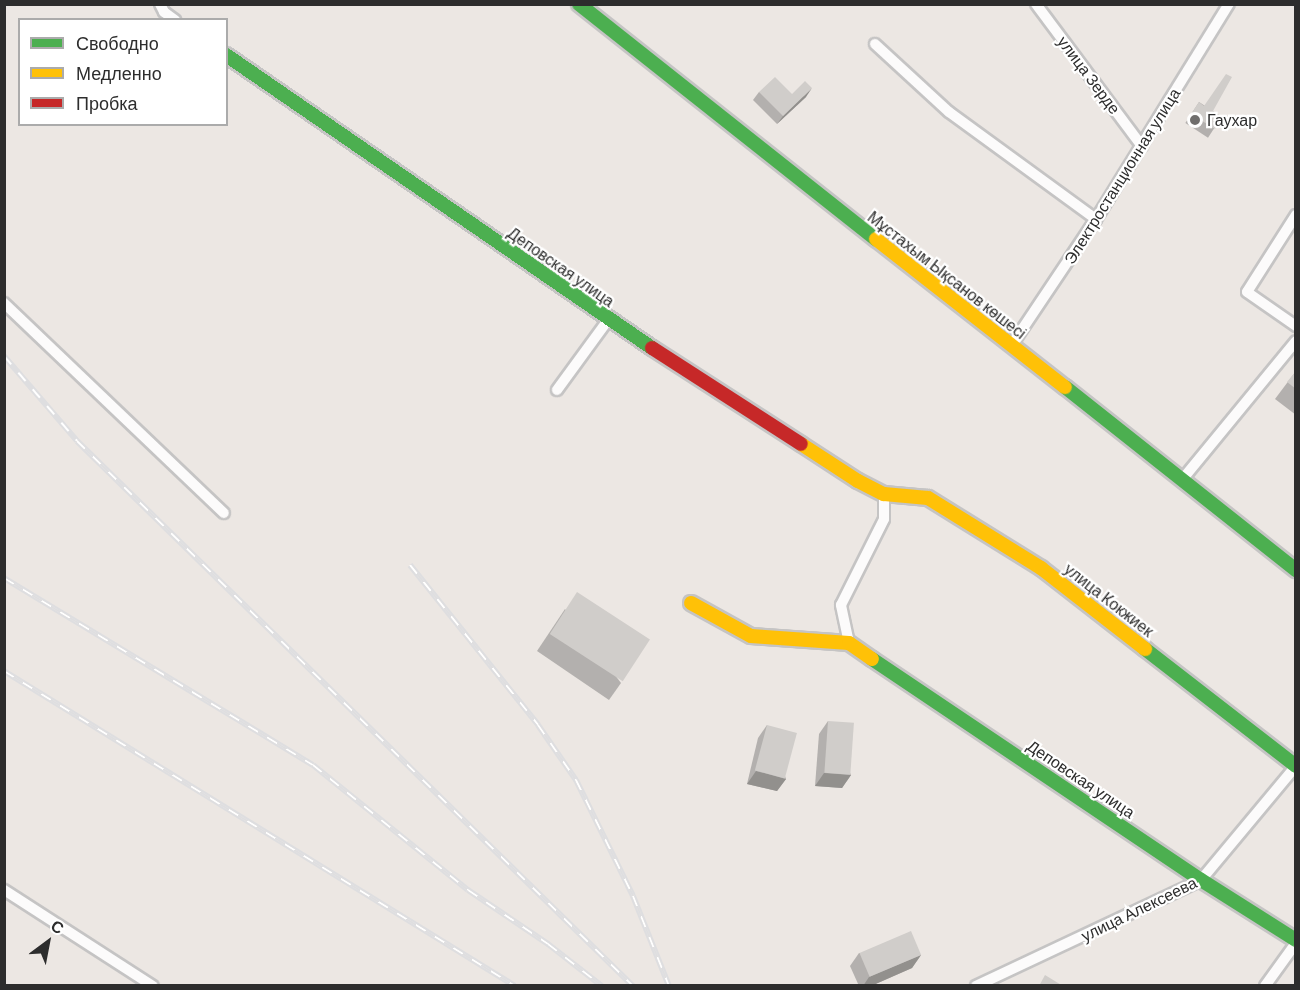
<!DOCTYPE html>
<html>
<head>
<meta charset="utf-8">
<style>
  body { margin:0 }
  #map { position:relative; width:1300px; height:990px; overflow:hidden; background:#ece7e3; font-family:Barlow,sans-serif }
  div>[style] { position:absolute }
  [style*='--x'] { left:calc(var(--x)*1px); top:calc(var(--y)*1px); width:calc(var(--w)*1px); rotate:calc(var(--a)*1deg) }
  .roads { filter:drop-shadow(2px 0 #c5c4c4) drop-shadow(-2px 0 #c5c4c4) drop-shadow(0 2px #c5c4c4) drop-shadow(0 -2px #c5c4c4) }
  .street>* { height:10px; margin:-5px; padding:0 5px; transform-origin:5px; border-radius:5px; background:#fcfbfb }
  .fast>* { height:14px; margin:-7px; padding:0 7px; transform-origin:7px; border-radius:7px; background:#4caf50 }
  .slow>* { height:14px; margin:-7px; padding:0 7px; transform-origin:7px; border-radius:7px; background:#ffc107 }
  .jam>* { height:14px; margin:-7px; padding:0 7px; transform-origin:7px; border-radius:7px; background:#c62828 }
  .rail>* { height:6px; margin-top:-3px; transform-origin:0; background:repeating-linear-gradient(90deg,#fff 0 11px,#dedee0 0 22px); box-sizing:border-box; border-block:2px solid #dedee0 }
  .wall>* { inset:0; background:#b3b0ae; transform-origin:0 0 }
  .shaded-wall>* { inset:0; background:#92908d }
  .building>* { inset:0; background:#d0cdca; transform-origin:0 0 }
  .dots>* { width:16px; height:16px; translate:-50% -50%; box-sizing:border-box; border:3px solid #fff; border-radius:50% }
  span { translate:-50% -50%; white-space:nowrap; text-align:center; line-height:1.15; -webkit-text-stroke:4.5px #fff; paint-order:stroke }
  .street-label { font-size:16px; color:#2d2d2d }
  .poi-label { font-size:16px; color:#2d2d2d }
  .left { translate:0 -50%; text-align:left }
  .frame { position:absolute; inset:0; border:6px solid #2d2d2d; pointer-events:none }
  .legend { position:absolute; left:18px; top:18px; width:210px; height:108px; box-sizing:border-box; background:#fff; border:2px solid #ababab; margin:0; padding:8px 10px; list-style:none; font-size:18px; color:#2d2d2d }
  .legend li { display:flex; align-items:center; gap:12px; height:30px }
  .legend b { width:30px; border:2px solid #ababab }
  .north { position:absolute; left:18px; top:912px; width:60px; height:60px; -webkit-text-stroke:4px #fff; paint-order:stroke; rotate:32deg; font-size:16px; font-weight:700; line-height:24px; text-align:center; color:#2d2d2d }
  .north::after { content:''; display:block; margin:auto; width:21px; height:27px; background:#2d2d2d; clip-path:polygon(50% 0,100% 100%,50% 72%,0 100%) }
</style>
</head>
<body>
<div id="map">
  <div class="roads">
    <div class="street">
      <div style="--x:160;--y:4;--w:9;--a:63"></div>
      <div style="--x:164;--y:12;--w:14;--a:36"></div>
      <div style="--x:1036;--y:4;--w:177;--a:53.3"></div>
      <div style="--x:875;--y:44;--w:100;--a:42.6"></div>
      <div style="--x:949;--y:112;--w:182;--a:36.1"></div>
      <div style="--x:1296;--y:215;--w:91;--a:122.5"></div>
      <div style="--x:1247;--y:292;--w:60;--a:34.8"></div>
      <div style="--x:4;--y:303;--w:304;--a:43.7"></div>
      <div style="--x:1011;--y:346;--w:153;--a:-56.2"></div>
      <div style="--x:1096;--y:219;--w:253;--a:-58.3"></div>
      <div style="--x:557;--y:390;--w:87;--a:-53.9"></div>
      <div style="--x:1181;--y:481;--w:181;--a:-50.6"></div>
      <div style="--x:849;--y:643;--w:39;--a:-102"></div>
      <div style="--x:841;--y:605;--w:96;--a:-63.4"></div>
      <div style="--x:884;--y:519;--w:25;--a:-90"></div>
      <div style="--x:4;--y:890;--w:177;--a:32.8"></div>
      <div style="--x:976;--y:986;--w:249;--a:-25.2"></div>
      <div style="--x:1201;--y:880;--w:148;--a:-50.2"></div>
      <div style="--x:1265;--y:986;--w:53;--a:-54.2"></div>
    </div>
    <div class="fast">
      <div style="--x:579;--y:4;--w:379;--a:38.4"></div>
      <div style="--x:226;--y:55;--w:517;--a:34.52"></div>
      <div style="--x:1065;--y:387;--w:295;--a:38.4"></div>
      <div style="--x:1145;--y:649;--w:191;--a:37.8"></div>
      <div style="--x:872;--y:659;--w:396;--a:33.9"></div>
      <div style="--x:1201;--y:880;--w:112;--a:32.3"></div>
    </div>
    <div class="slow">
      <div style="--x:876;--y:239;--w:240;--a:38.1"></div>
      <div style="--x:801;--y:444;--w:68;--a:33"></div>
      <div style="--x:858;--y:481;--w:29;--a:27"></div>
      <div style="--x:884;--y:494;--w:44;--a:5.2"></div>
      <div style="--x:928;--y:498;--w:133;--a:31.8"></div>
      <div style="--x:1041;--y:568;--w:132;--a:37.9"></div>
      <div style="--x:691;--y:603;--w:68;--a:28.8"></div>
      <div style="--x:751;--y:636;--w:98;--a:4.1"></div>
      <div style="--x:849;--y:643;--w:28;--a:35"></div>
    </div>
    <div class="jam">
      <div style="--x:652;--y:348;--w:177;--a:32.8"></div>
    </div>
  </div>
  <div class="rail">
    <div style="--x:4;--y:356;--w:112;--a:49.3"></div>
    <div style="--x:77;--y:441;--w:779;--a:44.43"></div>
    <div style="--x:410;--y:565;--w:205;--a:51.3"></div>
    <div style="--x:538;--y:725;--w:67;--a:55.4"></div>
    <div style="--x:576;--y:780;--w:129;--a:63.8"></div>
    <div style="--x:633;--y:896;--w:97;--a:68.2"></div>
    <div style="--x:4;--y:578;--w:361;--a:31.2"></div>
    <div style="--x:313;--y:765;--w:199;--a:38.9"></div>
    <div style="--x:468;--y:890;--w:97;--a:34"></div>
    <div style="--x:548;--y:944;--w:68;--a:37.9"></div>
    <div style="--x:4;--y:671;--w:600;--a:31.65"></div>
  </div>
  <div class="wall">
    <div style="clip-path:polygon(759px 92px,792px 94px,806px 97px,777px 124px,753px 100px)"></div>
    <div style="left:1199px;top:102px;width:27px;height:25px;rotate:33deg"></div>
    <div style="clip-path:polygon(1296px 371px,1296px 415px,1275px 399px)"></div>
    <div style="clip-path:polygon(565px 609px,621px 683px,609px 700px,537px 651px)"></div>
    <div style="clip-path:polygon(828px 721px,851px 775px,842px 788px,815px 786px,819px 734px)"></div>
    <div style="clip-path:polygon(767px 725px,786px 779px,777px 791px,747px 784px,758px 738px)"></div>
    <div style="clip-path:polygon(859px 953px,921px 955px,912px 968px,871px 986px,859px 986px,850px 966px)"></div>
  </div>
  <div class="shaded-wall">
    <div style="clip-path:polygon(812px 88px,806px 97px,777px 124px,783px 116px)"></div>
    <div style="clip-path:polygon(756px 771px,786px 779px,777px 791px,747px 784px)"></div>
    <div style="clip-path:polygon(824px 773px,851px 775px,842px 788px,815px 786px)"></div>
    <div style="clip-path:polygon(921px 955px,912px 968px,871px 986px,863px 986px,869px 977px)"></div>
  </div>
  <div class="building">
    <div style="clip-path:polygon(1226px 74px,1232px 77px,1213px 111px,1222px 117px,1215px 129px,1191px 114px,1199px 102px,1204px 106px)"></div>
    <div style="clip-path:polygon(775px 77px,792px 94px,805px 81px,812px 88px,783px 116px,759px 92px)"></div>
    <div style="clip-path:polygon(1296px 371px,1296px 389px,1287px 382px)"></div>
    <div style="left:577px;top:592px;width:87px;height:50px;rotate:33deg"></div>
    <div style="left:828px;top:721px;width:26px;height:52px;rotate:4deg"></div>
    <div style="left:767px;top:725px;width:31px;height:47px;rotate:15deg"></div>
    <div style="left:911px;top:931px;width:26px;height:56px;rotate:67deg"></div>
    <div style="clip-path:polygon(1045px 975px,1063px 986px,1039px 986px)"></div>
  </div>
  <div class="dots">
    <div style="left:1195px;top:120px;background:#706e6d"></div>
  </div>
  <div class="street-label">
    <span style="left:1089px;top:75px;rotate:53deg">улица Зерде</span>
    <span style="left:1122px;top:176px;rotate:-58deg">Электростанционная улица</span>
    <span style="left:561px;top:267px;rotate:35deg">Деповская улица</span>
    <span style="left:947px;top:275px;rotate:38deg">Мұстахым Ықсанов көшесі</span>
    <span style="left:1109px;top:600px;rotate:38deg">улица Кокжиек</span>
    <span style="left:1081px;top:779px;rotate:34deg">Деповская улица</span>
    <span style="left:1139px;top:909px;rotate:-26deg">улица Алексеева</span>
  </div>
  <div class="poi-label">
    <span class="left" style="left:1207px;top:120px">Гаухар</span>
  </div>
  <div class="frame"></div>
  <ul class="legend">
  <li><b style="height:8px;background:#4caf50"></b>Свободно</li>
  <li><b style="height:8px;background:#ffc107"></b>Медленно</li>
  <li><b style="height:8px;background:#c62828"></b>Пробка</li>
  </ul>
  <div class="north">С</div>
</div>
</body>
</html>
